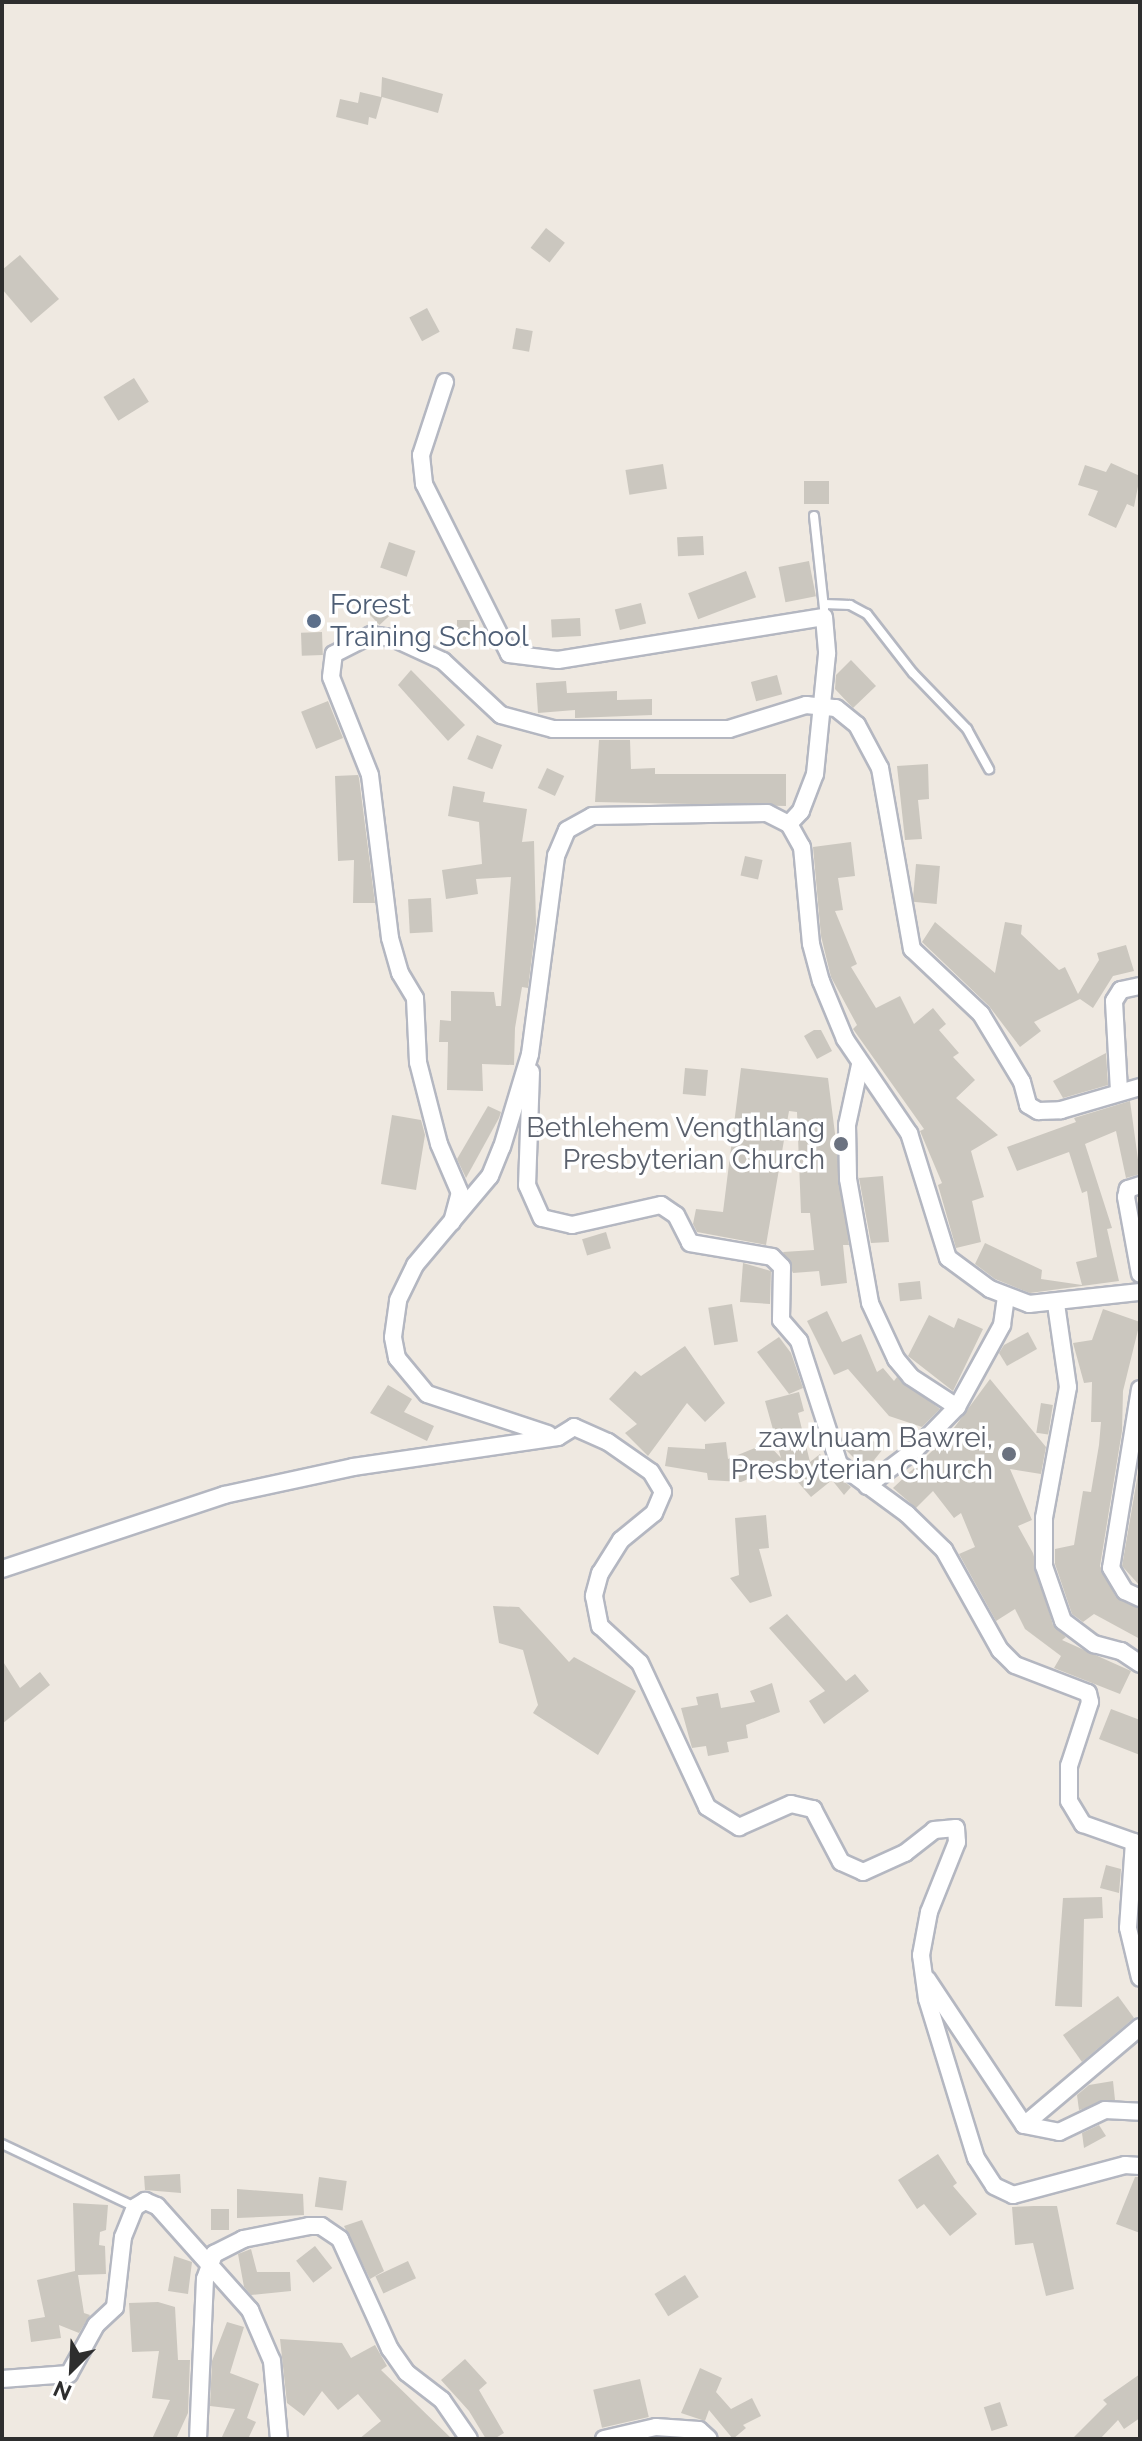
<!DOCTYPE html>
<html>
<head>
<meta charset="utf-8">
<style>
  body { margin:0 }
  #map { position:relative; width:1142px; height:2441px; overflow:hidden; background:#efe9e1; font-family:Raleway,sans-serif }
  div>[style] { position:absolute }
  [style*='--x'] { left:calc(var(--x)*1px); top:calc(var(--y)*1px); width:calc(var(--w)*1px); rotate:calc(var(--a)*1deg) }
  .building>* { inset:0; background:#cbc7bf; transform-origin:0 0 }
  .roads { filter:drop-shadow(2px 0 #b4b7c1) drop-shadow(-2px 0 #b4b7c1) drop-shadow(0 2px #b4b7c1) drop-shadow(0 -2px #b4b7c1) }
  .lane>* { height:8px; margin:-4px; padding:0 4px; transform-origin:4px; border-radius:4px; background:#fff }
  .street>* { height:16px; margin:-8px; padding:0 8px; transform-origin:8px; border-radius:8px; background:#fff }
  .dots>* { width:22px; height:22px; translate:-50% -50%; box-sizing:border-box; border:4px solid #fff; border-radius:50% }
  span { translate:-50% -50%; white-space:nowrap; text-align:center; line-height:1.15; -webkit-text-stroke:7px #fff; paint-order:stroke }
  .service-label { font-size:28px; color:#4e5e75 }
  .left { translate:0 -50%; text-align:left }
  .worship-label { font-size:28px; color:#5b616d }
  .right { translate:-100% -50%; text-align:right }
  .frame { position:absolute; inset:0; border:4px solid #2e2e2e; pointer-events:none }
  .north { position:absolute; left:32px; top:2329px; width:80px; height:80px; -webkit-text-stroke:6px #fff; paint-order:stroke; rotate:204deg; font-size:22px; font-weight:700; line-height:32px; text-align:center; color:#2e2e2e }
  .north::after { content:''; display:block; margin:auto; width:28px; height:36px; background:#2e2e2e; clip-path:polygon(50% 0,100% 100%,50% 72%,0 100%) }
</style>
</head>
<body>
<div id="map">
  <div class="building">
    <div style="clip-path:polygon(382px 77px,443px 94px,438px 113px,382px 97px,376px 119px,369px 117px,368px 125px,336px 117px,340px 99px,358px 103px,360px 92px,381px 97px)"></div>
    <div style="left:546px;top:228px;width:24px;height:25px;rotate:38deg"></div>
    <div style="clip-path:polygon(20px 255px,59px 299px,31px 323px,2px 289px,2px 270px)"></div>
    <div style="left:427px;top:308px;width:27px;height:20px;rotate:62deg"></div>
    <div style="left:516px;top:328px;width:17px;height:21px;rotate:10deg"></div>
    <div style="left:134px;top:378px;width:28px;height:36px;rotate:58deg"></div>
    <div style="clip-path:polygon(1111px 463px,1140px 476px,1134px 507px,1127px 504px,1116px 528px,1088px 515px,1098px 491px,1078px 485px,1085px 465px,1106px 472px)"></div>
    <div style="left:663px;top:464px;width:25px;height:38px;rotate:81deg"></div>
    <div style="left:804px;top:481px;width:25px;height:23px"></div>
    <div style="left:703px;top:536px;width:19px;height:26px;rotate:87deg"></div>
    <div style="left:389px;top:542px;width:28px;height:27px;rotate:19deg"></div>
    <div style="left:809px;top:561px;width:36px;height:31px;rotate:79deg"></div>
    <div style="left:746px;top:571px;width:28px;height:62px;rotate:69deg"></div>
    <div style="left:377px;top:596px;width:23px;height:18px;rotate:47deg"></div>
    <div style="left:641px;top:603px;width:21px;height:27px;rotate:76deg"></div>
    <div style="left:580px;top:618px;width:18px;height:29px;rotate:87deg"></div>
    <div style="left:457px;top:620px;width:17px;height:21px"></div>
    <div style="left:322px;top:632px;width:23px;height:21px;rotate:88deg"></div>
    <div style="clip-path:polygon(851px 660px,876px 686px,853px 708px,835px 689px,836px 675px)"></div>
    <div style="clip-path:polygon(411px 670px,465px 725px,448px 741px,398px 685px)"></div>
    <div style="left:777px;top:675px;width:20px;height:27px;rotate:75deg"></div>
    <div style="clip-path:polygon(566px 681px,567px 693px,617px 691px,617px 700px,652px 699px,652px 715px,575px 718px,575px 710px,538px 713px,536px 683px)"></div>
    <div style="left:328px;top:701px;width:40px;height:29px;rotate:68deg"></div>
    <div style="left:477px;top:735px;width:27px;height:26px;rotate:22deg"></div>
    <div style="clip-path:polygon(599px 740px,630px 740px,631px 769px,655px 768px,655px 774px,786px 774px,786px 806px,595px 802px)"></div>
    <div style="clip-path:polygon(928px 764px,929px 799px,918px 800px,922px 839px,905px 840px,897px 766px)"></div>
    <div style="left:547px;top:768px;width:19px;height:22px;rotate:25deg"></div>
    <div style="clip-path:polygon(358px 775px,359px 778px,375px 903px,353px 903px,354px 860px,338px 861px,335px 776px)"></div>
    <div style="clip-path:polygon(453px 786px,485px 792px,483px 802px,527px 809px,522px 842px,534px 841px,536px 924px,528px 988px,522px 987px,515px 1028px,514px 1065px,482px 1064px,483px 1091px,447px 1090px,448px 1042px,439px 1042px,440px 1020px,451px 1021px,451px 991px,494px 992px,496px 1006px,501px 1006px,511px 877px,476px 879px,478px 894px,446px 899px,442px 870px,482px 864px,479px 822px,448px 816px)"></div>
    <div style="clip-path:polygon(851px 842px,855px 876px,838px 878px,843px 910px,835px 911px,857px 964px,851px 967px,876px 1008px,900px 996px,914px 1024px,933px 1008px,946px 1024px,939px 1030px,959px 1053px,953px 1057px,975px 1080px,956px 1098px,998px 1135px,971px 1151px,984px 1197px,972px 1201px,981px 1242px,956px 1248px,938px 1185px,942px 1183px,920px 1131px,924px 1129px,853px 1029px,857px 1025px,831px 977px,821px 936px,813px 847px)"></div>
    <div style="left:745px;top:856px;width:18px;height:20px;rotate:13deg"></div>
    <div style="left:916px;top:864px;width:24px;height:38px;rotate:5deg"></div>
    <div style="left:431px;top:898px;width:34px;height:23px;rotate:87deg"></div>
    <div style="clip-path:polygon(935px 922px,995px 973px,1005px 922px,1022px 925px,1021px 934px,1059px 970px,1065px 967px,1078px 994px,1099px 960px,1097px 953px,1126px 945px,1134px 971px,1113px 976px,1093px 1008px,1080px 999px,1034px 1022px,1041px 1031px,1020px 1047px,989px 1006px,922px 942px)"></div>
    <div style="clip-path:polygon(814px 1030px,821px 1030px,832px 1051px,817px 1059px,804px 1036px)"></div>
    <div style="clip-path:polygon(1106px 1053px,1108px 1085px,1063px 1098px,1053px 1081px)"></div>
    <div style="left:685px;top:1068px;width:23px;height:26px;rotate:5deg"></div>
    <div style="clip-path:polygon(741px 1068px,828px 1078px,849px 1245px,843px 1245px,847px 1283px,821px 1286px,819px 1271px,793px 1273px,783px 1252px,814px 1250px,810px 1213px,801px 1213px,797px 1112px,789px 1111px,766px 1245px,697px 1232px,693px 1224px,696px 1209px,723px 1212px)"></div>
    <div style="clip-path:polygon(1130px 1101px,1140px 1174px,1126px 1178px,1116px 1131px,1085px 1144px,1112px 1228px,1107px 1229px,1119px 1281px,1030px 1293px,995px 1279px,975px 1264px,985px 1243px,1042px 1270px,1041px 1279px,1082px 1285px,1076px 1262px,1097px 1257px,1087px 1191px,1082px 1193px,1069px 1152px,1017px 1171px,1007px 1147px,1076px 1122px,1074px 1118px)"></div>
    <div style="clip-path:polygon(488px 1106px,501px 1112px,499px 1118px,466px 1178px,457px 1159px)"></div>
    <div style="clip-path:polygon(392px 1115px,421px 1120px,425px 1135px,416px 1190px,381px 1184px)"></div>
    <div style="clip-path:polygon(883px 1176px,889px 1242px,871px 1243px,859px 1178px)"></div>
    <div style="left:606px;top:1232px;width:17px;height:25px;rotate:73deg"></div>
    <div style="clip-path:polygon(743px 1263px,771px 1271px,770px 1304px,740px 1302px)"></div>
    <div style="left:920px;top:1281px;width:18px;height:22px;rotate:84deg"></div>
    <div style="left:732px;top:1304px;width:38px;height:24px;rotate:81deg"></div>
    <div style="clip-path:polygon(1103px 1309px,1140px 1322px,1123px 1391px,1122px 1431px,1100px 1566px,1116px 1597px,1140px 1609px,1140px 1639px,1094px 1614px,1083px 1622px,1072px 1614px,1055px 1564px,1055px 1549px,1074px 1545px,1083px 1491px,1091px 1492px,1099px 1445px,1101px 1422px,1091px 1422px,1092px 1382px,1084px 1383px,1073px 1343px,1092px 1340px)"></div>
    <div style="clip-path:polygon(827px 1311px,842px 1342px,861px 1334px,877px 1372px,883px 1368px,894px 1381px,897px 1377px,940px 1409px,922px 1427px,889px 1416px,848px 1369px,834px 1375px,807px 1321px)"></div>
    <div style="clip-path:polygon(929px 1315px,954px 1328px,958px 1318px,983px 1329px,953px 1391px,908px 1356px)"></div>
    <div style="clip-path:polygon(1028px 1332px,1037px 1349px,1007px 1366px,999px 1353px,1004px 1345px)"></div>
    <div style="clip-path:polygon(779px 1337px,791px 1353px,803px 1388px,789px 1394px,757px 1352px)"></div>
    <div style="clip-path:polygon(685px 1346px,725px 1403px,705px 1422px,687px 1403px,648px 1456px,625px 1433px,637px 1424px,609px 1399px,635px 1371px,641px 1376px)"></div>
    <div style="clip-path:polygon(990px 1379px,1046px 1447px,1041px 1474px,1010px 1469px,1032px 1520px,1018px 1526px,1033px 1553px,1053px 1625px,1066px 1637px,1062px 1640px,1131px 1671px,1120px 1694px,1054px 1668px,1061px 1656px,1025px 1629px,1015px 1609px,996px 1621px,959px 1554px,975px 1547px,961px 1513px,954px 1518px,933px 1491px,916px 1508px,893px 1488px,948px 1436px)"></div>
    <div style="clip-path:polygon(388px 1385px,412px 1399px,404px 1412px,434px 1426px,427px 1441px,370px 1413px)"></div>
    <div style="clip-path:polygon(799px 1392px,804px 1411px,798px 1413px,810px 1462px,820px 1454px,832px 1472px,851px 1487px,844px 1495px,832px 1480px,811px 1497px,783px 1465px,741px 1482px,708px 1480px,707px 1473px,665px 1466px,668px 1447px,705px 1449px,705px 1444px,726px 1442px,728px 1459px,767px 1443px,781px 1458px,765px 1401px)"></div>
    <div style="left:1041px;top:1403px;width:12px;height:30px;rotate:9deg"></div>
    <div style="clip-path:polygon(862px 1432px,883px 1449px,866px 1470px,846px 1450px)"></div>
    <div style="clip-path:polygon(1140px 1462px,1140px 1586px,1122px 1566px)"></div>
    <div style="clip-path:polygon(766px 1515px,769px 1548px,759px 1549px,772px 1596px,750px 1603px,730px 1578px,739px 1575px,735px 1518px)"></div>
    <div style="clip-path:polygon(493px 1606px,519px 1607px,569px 1662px,574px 1657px,636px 1691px,598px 1755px,533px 1713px,538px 1705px,523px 1650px,499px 1643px)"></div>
    <div style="clip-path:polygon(787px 1614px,846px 1681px,855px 1674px,869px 1691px,824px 1724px,809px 1701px,825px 1691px,769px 1628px)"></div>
    <div style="clip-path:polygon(2px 1660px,20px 1688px,40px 1672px,50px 1685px,2px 1724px)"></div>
    <div style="clip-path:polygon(772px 1683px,780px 1712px,746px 1725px,748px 1738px,727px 1742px,729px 1752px,708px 1756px,706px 1746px,692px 1748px,681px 1708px,698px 1705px,696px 1697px,718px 1693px,721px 1708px,755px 1702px,750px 1691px)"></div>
    <div style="clip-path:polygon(1111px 1709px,1140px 1720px,1140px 1755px,1099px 1739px)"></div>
    <div style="clip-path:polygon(1106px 1865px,1121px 1869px,1119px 1893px,1100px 1888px)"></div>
    <div style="clip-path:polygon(1102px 1897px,1103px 1918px,1084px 1919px,1082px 2007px,1055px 2006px,1063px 1898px)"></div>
    <div style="clip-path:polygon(1118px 1996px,1134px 2018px,1082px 2062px,1063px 2035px)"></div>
    <div style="clip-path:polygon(1113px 2081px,1115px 2100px,1079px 2110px,1077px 2095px,1089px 2085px)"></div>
    <div style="clip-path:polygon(1099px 2125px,1106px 2136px,1084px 2148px,1082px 2133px)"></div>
    <div style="clip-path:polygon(938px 2154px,957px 2183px,953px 2186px,977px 2214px,950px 2236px,924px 2204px,917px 2209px,898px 2180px)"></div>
    <div style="clip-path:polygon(180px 2174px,181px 2193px,145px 2190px,144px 2176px)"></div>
    <div style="left:319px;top:2177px;width:28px;height:30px;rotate:8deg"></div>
    <div style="clip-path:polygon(1135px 2177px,1140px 2177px,1140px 2233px,1116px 2224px)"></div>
    <div style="clip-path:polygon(237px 2189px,303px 2194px,304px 2215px,237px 2218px)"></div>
    <div style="clip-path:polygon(73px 2203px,108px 2205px,106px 2230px,100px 2232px,99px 2245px,105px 2246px,106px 2274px,78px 2275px,84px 2313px,90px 2315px,79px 2333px,59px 2325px,61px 2338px,31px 2342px,28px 2320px,45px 2317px,37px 2280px,75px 2271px)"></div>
    <div style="clip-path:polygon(1034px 2206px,1057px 2206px,1074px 2289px,1046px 2296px,1033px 2243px,1015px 2245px,1012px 2207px)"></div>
    <div style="left:229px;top:2209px;width:21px;height:18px;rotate:90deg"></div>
    <div style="clip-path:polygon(362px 2220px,384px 2271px,370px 2279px,344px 2226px)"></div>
    <div style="left:315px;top:2246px;width:28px;height:24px;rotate:52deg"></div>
    <div style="clip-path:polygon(251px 2249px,257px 2272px,290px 2272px,291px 2291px,251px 2295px,244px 2287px,238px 2254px)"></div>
    <div style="clip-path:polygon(174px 2256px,192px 2262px,188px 2294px,168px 2291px)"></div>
    <div style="left:408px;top:2261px;width:19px;height:36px;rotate:65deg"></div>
    <div style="left:685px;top:2275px;width:26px;height:36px;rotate:58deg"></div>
    <div style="clip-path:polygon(158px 2302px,175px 2307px,178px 2360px,190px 2360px,188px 2413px,176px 2439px,152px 2439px,170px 2400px,152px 2398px,159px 2351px,132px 2352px,129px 2303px)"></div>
    <div style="clip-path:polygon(227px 2322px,244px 2327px,230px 2373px,259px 2384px,247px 2418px,256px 2422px,248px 2439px,221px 2439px,235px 2409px,210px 2406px,212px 2361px)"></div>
    <div style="clip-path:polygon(280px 2339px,342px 2343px,351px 2358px,375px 2345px,387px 2366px,381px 2370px,452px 2439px,359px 2439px,381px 2421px,358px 2394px,338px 2410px,322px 2391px,304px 2416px,287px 2403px)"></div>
    <div style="clip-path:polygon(465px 2359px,487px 2383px,479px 2390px,504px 2433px,494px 2439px,486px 2439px,469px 2411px,441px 2380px)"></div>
    <div style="clip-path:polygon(700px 2368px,722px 2378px,716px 2392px,731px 2409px,752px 2398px,761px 2416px,743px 2425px,746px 2428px,733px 2439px,709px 2410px,705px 2421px,681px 2413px)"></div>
    <div style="clip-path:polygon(1140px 2374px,1140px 2418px,1124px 2429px,1118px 2420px,1100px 2439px,1072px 2439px,1107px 2404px,1103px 2400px)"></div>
    <div style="left:640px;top:2379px;width:39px;height:48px;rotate:77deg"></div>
    <div style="left:1000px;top:2402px;width:25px;height:17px;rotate:72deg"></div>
  </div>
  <div class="roads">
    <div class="lane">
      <div style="--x:814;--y:516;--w:93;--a:83.8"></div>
      <div style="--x:824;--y:604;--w:26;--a:2"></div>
      <div style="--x:850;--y:605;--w:19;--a:28"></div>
      <div style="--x:867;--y:614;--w:75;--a:52.1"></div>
      <div style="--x:913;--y:673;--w:78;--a:46"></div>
      <div style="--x:967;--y:729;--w:46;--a:61.2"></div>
      <div style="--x:2;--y:2144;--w:147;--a:25.3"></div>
    </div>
    <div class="street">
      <div style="--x:445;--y:382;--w:77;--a:108.2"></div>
      <div style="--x:421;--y:455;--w:29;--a:84"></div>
      <div style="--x:424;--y:484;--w:190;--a:63.4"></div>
      <div style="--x:509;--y:654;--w:49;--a:7"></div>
      <div style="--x:558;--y:660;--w:269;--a:-9.2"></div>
      <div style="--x:824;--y:617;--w:37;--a:85"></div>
      <div style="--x:827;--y:654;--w:121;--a:95.7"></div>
      <div style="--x:815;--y:774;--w:40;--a:111"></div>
      <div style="--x:801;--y:811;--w:18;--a:133"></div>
      <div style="--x:860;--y:1065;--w:61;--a:102.2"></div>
      <div style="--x:847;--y:1125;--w:54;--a:88.9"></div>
      <div style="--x:848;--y:1179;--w:126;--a:79.9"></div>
      <div style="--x:870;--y:1303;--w:62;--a:65.1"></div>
      <div style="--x:896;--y:1359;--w:23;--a:50"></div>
      <div style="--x:911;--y:1377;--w:55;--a:33.1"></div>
      <div style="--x:531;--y:1072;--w:113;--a:92"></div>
      <div style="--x:527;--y:1185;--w:36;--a:66"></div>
      <div style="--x:542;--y:1218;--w:31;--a:13"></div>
      <div style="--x:572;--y:1225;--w:91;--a:-12.7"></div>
      <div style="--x:661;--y:1205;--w:18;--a:34"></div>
      <div style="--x:676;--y:1215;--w:31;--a:63"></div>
      <div style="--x:690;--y:1243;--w:83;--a:9.7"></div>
      <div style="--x:772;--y:1257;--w:14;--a:45"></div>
      <div style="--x:782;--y:1267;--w:53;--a:91.1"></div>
      <div style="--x:781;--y:1320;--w:28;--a:49"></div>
      <div style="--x:799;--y:1341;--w:129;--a:72"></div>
      <div style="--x:839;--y:1464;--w:84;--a:36.3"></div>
      <div style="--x:907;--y:1514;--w:52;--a:44.2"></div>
      <div style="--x:944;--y:1550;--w:115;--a:60.8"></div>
      <div style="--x:1000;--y:1650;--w:21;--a:45"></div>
      <div style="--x:1015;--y:1665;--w:78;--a:21"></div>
      <div style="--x:1088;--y:1693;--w:9;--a:77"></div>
      <div style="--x:1090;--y:1702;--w:67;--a:108.2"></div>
      <div style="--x:1069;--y:1766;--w:35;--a:90"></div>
      <div style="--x:1069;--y:1801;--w:27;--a:59"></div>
      <div style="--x:1083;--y:1824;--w:54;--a:19.4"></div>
      <div style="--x:1134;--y:1842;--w:86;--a:94"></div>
      <div style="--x:1128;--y:1928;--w:51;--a:76.5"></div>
      <div style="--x:1119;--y:1091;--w:90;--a:-93.2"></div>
      <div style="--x:1114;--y:1001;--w:13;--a:-58"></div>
      <div style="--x:1121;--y:990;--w:19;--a:-12"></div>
      <div style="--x:1140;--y:1185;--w:13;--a:162"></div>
      <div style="--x:1128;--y:1189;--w:8;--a:104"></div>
      <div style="--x:1126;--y:1197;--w:78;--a:79.7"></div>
      <div style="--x:452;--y:1222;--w:30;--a:-75"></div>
      <div style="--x:460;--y:1193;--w:53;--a:-113.2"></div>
      <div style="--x:439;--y:1144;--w:85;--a:-104.4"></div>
      <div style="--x:418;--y:1062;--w:64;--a:-92.7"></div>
      <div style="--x:415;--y:998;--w:29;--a:-121"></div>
      <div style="--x:400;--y:973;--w:36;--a:-106"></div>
      <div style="--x:390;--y:938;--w:164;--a:-97"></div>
      <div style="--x:370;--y:775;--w:105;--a:-111.7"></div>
      <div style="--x:331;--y:677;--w:23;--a:-83"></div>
      <div style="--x:334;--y:654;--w:42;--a:-27.2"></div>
      <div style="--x:371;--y:635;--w:22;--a:8"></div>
      <div style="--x:393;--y:638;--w:55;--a:24.7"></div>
      <div style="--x:443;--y:661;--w:79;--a:43"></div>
      <div style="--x:501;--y:715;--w:54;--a:15.1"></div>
      <div style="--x:553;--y:729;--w:176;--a:0"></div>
      <div style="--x:729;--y:729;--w:81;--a:-17.3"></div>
      <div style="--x:806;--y:705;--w:30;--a:6"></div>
      <div style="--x:836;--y:708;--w:27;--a:39"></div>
      <div style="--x:857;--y:725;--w:49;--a:61.9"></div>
      <div style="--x:880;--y:768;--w:184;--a:80"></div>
      <div style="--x:912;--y:949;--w:95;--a:43.3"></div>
      <div style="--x:981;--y:1014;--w:79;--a:58.9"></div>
      <div style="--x:1022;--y:1082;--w:24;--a:75"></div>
      <div style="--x:1028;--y:1105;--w:12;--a:31"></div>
      <div style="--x:1038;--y:1111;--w:23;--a:-2"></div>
      <div style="--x:1061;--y:1110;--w:82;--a:-16.2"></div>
      <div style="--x:1056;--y:1304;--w:84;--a:81.8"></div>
      <div style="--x:1068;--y:1387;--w:133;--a:100.4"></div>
      <div style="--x:1044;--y:1518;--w:48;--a:90"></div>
      <div style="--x:1044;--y:1566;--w:58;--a:70.9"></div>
      <div style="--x:1063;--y:1621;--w:39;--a:37"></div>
      <div style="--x:1094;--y:1644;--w:28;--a:15"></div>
      <div style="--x:1121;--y:1651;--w:23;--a:34"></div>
      <div style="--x:1140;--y:1389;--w:181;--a:99.2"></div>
      <div style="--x:1111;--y:1568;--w:27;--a:59"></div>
      <div style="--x:1125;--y:1591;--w:17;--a:25"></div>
      <div style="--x:548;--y:1434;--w:127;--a:-161.7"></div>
      <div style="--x:427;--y:1394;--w:47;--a:-129.8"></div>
      <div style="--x:397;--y:1358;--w:21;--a:-101"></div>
      <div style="--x:393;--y:1337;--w:37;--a:-82"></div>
      <div style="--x:398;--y:1300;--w:39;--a:-64"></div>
      <div style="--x:415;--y:1265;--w:116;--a:-49.9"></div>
      <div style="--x:490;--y:1176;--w:31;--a:-68"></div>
      <div style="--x:502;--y:1147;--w:97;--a:-73.2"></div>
      <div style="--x:530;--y:1054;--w:200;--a:-82.5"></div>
      <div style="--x:556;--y:856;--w:28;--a:-67"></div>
      <div style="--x:567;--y:830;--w:29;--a:-29"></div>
      <div style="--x:592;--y:816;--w:175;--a:-1"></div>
      <div style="--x:767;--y:813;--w:25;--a:27"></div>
      <div style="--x:789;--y:824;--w:26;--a:61"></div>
      <div style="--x:802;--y:847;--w:97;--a:84.7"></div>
      <div style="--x:811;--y:944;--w:38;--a:75"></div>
      <div style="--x:821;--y:981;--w:63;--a:67.5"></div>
      <div style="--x:845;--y:1039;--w:114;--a:55.8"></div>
      <div style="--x:909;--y:1133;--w:131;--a:72.7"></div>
      <div style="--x:948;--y:1258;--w:52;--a:36.4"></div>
      <div style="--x:990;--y:1289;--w:42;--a:21"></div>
      <div style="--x:1029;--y:1304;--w:112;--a:-6.2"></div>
      <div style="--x:867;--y:1486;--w:61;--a:-37.1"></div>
      <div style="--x:916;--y:1449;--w:59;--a:-45.7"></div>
      <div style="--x:957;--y:1407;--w:94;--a:-61.2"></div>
      <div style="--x:1002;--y:1325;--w:28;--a:-82"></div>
      <div style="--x:2;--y:1569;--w:234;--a:-18.4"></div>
      <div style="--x:224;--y:1495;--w:132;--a:-12.2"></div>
      <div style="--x:353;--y:1467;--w:207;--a:-8.3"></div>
      <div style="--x:558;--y:1437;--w:19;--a:-32"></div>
      <div style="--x:574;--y:1427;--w:37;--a:24"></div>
      <div style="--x:608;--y:1442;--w:52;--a:34.9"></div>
      <div style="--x:651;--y:1472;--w:23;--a:59"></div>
      <div style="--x:663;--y:1492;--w:23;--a:113"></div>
      <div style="--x:654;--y:1513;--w:43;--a:140.7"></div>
      <div style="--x:621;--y:1540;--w:39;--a:122"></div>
      <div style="--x:600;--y:1573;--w:24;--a:105"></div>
      <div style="--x:594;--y:1596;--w:31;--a:79"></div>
      <div style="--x:600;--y:1626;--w:54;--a:42.8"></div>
      <div style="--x:640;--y:1663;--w:159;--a:65"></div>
      <div style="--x:707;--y:1807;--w:38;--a:32"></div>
      <div style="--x:739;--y:1827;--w:57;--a:-23.9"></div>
      <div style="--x:791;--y:1804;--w:23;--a:13"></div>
      <div style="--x:813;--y:1809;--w:60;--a:62.2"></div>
      <div style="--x:841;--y:1862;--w:24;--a:24"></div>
      <div style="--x:863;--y:1872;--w:46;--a:-24.3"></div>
      <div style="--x:905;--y:1853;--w:37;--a:-38"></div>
      <div style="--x:934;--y:1830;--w:22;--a:-5"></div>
      <div style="--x:956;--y:1828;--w:14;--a:86"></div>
      <div style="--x:957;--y:1842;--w:75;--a:111.8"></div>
      <div style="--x:929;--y:1912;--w:44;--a:100.5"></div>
      <div style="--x:921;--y:1955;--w:44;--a:82.2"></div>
      <div style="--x:927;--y:1999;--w:166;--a:72.9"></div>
      <div style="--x:976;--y:2158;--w:33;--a:57"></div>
      <div style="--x:994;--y:2186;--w:21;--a:25"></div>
      <div style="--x:1013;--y:2195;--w:116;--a:-15"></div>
      <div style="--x:1125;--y:2165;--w:15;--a:4"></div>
      <div style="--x:927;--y:1979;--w:175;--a:56.4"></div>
      <div style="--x:1024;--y:2125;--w:36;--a:11"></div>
      <div style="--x:1059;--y:2132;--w:51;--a:-25.6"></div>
      <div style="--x:1105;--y:2110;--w:35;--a:3"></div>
      <div style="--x:1024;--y:2125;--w:152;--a:-40.2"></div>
      <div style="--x:2;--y:2379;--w:67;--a:-4.3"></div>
      <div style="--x:69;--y:2374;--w:56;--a:-61.1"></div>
      <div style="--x:96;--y:2325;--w:26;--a:-43"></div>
      <div style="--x:115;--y:2307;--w:70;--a:-83.5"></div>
      <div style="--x:123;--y:2237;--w:32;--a:-68"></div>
      <div style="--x:135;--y:2207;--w:12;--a:-31"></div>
      <div style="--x:145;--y:2201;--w:13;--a:23"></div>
      <div style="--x:157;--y:2206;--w:140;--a:48.2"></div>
      <div style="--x:250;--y:2310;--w:56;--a:66.7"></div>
      <div style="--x:272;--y:2361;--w:78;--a:84.9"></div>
      <div style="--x:198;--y:2439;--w:160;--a:-87.5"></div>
      <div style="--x:205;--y:2279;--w:27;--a:-70"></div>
      <div style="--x:214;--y:2254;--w:33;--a:-27"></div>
      <div style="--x:243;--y:2239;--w:67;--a:-11.1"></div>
      <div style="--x:309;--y:2226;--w:12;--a:0"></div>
      <div style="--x:321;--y:2226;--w:23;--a:34"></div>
      <div style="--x:340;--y:2239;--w:121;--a:65.6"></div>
      <div style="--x:390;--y:2349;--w:29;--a:55"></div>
      <div style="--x:407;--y:2373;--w:44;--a:37.6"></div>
      <div style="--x:442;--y:2400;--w:47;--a:55.3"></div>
      <div style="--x:604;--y:2439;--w:53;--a:-13"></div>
      <div style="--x:656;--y:2427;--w:43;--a:4"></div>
      <div style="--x:699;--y:2430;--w:13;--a:42"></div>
    </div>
  </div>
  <div class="dots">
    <div style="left:314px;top:621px;background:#5c6f8a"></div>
    <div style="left:841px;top:1144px;background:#6b7280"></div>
    <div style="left:1009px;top:1454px;background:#6b7280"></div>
  </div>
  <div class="service-label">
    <span class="left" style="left:330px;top:621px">Forest<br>Training School</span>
  </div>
  <div class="worship-label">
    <span class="right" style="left:825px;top:1144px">Bethlehem Vengthlang<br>Presbyterian Church</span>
    <span class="right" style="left:993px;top:1454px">zawlnuam Bawrei,<br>Presbyterian Church</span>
  </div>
  <div class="frame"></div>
  <div class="north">N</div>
</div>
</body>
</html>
